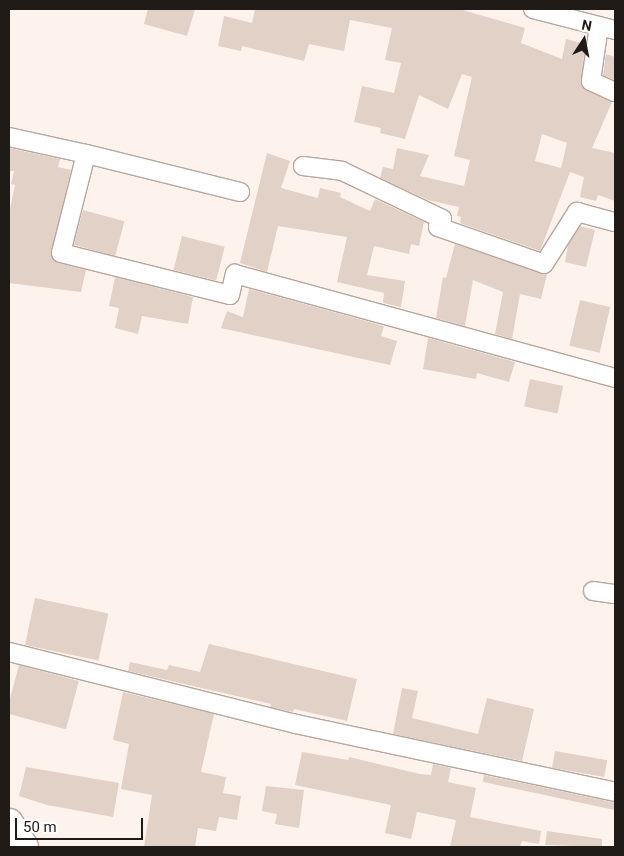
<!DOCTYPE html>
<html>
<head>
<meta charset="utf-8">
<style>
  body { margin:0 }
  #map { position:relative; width:624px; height:856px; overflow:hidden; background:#fdf3ec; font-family:Roboto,sans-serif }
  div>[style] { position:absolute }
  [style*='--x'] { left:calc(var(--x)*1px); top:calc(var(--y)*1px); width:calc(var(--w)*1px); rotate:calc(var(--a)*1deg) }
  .building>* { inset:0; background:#e2d1c7; transform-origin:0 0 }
  .roads { filter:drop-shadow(1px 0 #b7a79d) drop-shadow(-1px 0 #b7a79d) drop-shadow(0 1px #b7a79d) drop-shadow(0 -1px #b7a79d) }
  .street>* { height:18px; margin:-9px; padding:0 9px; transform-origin:9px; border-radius:9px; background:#fff }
  .primary>* { height:28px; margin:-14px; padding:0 14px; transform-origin:14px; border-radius:14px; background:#fff }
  span { translate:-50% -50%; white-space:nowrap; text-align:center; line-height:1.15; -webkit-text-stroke:4px #fff; paint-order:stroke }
  .frame { position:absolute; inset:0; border:10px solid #201b17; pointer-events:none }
  .north { position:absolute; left:559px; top:15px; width:50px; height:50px; -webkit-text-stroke:4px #fff; paint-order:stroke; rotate:11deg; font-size:14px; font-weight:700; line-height:20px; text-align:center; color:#201b17 }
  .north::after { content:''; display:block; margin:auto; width:18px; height:22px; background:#201b17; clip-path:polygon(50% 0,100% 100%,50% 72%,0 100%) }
  .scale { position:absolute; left:15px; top:818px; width:128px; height:22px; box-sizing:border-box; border:2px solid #201b17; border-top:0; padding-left:6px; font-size:15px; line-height:18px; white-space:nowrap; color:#201b17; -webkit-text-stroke:4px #fff; paint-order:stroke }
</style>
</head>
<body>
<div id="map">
  <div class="building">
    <div style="clip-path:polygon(148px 9px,195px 9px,187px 36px,144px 24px)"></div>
    <div style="clip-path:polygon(evenodd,255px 9px,459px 9px,525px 28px,521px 43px,562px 59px,566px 39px,585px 44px,581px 86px,612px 102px,592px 148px,615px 153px,615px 201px,598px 195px,596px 201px,580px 197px,584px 177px,570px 172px,540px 251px,460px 223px,461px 217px,457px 216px,459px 207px,428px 200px,380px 178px,383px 167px,393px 169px,397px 148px,429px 155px,420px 176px,464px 186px,470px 160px,454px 156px,472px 77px,462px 74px,448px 109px,419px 95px,405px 139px,380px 133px,381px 128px,354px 122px,362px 86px,394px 93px,401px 63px,385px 60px,392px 28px,350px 20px,344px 51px,309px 44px,304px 61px,242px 46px,241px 51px,218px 46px,224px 16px,252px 23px,255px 9px,542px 134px,567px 143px,561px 168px,535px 161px,542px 134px)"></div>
    <div style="clip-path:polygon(606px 54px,615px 57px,615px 80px,603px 75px)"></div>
    <div style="clip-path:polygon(9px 148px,60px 159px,58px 167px,71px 170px,51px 255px,58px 263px,86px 270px,81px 292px,9px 283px,9px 214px,15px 185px,11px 184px,14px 171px,9px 171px)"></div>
    <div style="clip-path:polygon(267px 153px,290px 161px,281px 188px,318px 198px,320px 188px,341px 193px,340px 197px,370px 211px,375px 199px,424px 222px,419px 246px,411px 244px,409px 254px,374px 246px,367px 275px,405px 281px,401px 307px,383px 303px,384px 293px,337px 282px,347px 237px,278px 226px,267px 272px,240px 263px)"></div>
    <div style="left:83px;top:210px;width:43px;height:36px;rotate:15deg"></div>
    <div style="clip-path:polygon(580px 226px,595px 230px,586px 267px,565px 262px,568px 245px)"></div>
    <div style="left:182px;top:236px;width:44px;height:35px;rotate:14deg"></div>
    <div style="clip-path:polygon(455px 244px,547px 274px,541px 299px,520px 294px,512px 339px,495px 334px,503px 292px,473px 280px,465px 326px,436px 318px,443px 277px,446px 278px)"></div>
    <div style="clip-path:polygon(115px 277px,193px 297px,188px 324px,142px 316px,138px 334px,115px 328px,119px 308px,109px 306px)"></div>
    <div style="clip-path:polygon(249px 289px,384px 326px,381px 336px,397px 341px,390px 365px,221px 328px,227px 311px,243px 317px)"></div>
    <div style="left:580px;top:300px;width:31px;height:47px;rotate:13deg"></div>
    <div style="clip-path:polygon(428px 338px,515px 362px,509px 382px,477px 373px,476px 379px,423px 369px)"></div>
    <div style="left:530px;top:379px;width:34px;height:28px;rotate:12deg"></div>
    <div style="left:35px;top:598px;width:75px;height:48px;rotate:12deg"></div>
    <div style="clip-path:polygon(209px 644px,357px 679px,347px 721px,294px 709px,293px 712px,270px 707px,271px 704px,128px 671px,130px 662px,167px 670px,169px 665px,200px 672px)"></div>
    <div style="left:19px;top:665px;width:62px;height:50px;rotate:15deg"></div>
    <div style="clip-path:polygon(402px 688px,418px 691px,412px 718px,478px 734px,487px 698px,534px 709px,522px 761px,393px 734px)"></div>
    <div style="clip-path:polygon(123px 692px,214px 714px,201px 772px,226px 777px,223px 793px,241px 796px,237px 820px,219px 817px,216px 831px,198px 828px,195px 847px,144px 847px,152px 795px,121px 789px,129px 744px,113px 740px)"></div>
    <div style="left:555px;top:751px;width:53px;height:17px;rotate:10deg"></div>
    <div style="clip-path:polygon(302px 752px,348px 760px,349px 757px,420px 774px,431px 775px,433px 764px,451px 768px,448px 782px,476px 788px,470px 817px,541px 831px,539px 844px,522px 841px,520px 847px,450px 847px,456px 820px,417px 812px,411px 839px,385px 833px,391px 805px,295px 785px)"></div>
    <div style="clip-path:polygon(26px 767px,119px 783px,113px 817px,47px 805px,19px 796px)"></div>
    <div style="left:484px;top:775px;width:134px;height:7px;rotate:12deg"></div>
    <div style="clip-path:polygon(266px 786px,304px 790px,299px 828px,275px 824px,277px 814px,262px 811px)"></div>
    <div style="clip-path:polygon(547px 831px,602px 839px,602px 847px,545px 845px)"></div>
  </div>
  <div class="roads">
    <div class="street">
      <div style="--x:533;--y:9;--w:85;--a:14.4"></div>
      <div style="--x:599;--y:26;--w:56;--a:98.3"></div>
      <div style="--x:591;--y:81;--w:26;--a:25"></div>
      <div style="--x:9;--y:137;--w:79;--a:12.4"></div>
      <div style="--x:303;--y:166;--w:39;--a:7"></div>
      <div style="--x:342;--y:171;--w:111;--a:25.6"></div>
      <div style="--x:442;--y:219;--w:9;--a:117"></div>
      <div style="--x:438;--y:227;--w:112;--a:19.2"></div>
      <div style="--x:544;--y:264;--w:62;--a:-57.6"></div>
      <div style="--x:577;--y:212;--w:39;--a:15"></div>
      <div style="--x:240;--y:192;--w:159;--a:-166.1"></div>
      <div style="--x:86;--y:154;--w:102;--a:104.2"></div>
      <div style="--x:61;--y:253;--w:174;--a:14"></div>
      <div style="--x:230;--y:295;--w:22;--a:-77"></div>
      <div style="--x:235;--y:274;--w:394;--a:15.3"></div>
      <div style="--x:593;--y:591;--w:22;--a:8"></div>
      <div style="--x:9;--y:652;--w:296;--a:14.1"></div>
      <div style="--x:296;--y:724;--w:326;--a:12"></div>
    </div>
    <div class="primary">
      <div style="--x:9;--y:823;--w:28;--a:58"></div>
    </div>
  </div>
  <div class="frame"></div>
  <div class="north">N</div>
  <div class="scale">50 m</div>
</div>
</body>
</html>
